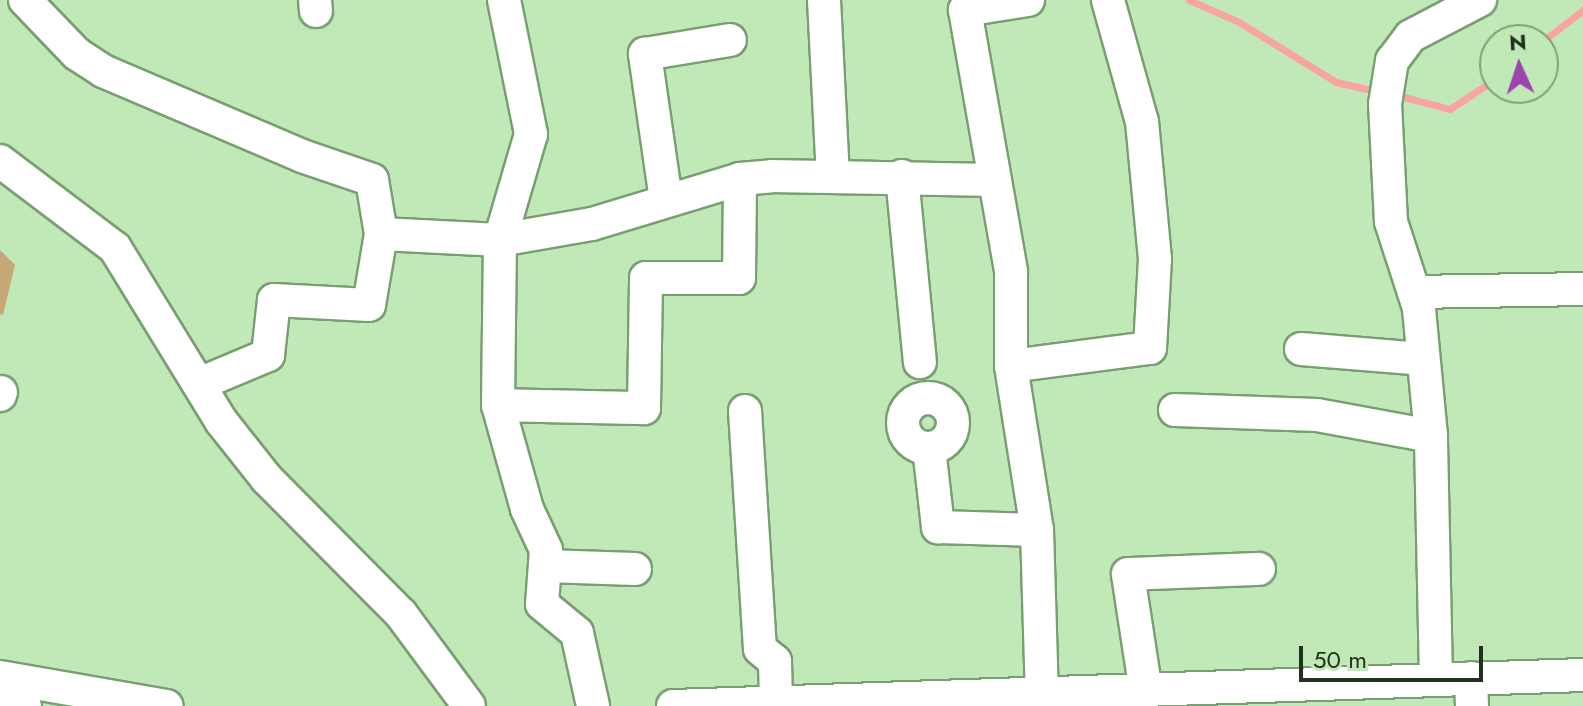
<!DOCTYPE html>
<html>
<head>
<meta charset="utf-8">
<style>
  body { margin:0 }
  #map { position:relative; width:1583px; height:706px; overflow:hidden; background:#c1e9b8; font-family:Jost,sans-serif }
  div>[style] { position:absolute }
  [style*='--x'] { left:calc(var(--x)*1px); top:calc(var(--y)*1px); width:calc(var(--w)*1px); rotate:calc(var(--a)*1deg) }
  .green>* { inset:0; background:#c7a874 }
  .stream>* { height:7px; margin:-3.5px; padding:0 3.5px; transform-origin:3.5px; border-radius:3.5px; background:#f8a4a3 }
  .roads { filter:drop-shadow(2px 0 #799e71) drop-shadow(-2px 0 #799e71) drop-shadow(0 2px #799e71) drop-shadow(0 -2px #799e71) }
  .minor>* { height:32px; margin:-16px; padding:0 16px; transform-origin:16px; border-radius:16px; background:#fff }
  .minor>.ring { margin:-16px; padding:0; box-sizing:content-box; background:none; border:32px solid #fff; border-radius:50% }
  span { translate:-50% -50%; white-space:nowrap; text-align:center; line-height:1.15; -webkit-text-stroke:8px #c1e9b8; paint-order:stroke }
  .north { position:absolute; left:1479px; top:24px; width:80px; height:80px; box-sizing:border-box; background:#c1e9b8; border:2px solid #819f7a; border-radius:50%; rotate:357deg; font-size:22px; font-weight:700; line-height:32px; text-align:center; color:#22311e }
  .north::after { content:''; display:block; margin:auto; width:28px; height:36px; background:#9d44b0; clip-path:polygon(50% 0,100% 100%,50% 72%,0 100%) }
  .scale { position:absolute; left:1299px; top:646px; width:184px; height:36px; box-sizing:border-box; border:4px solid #22311e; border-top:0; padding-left:10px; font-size:24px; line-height:28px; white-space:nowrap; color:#22311e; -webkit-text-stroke:6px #c1e9b8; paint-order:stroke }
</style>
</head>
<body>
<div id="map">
  <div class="green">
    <div style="clip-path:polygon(0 250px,15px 265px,3px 315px,0 314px)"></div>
  </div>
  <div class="stream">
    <div style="--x:1189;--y:0;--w:55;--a:23.7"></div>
    <div style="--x:1239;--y:22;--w:114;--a:31.7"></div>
    <div style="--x:1336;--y:82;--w:45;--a:12.8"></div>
    <div style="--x:1543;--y:41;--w:51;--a:-37.8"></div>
    <div style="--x:1396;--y:95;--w:56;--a:14.5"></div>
    <div style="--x:1450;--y:109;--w:54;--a:-33.7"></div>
  </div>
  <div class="roads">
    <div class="minor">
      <div style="--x:25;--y:0;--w:75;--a:46.1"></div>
      <div style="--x:77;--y:54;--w:31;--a:33"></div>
      <div style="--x:103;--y:71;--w:216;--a:23.1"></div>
      <div style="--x:302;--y:156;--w:74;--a:18.9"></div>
      <div style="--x:372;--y:180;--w:55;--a:80.5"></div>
      <div style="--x:381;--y:234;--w:119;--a:2.9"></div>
      <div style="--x:500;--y:240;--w:93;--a:-9.9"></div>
      <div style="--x:592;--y:224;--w:155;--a:-16.9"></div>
      <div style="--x:740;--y:179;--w:32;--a:-5"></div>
      <div style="--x:772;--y:176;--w:222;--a:1"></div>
      <div style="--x:315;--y:0;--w:11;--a:85"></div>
      <div style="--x:504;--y:0;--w:137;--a:78.6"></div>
      <div style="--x:531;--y:134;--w:110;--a:106.3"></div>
      <div style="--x:500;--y:240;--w:165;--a:90.7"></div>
      <div style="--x:498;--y:405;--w:108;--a:74.4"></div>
      <div style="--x:527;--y:509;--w:45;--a:65.1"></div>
      <div style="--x:546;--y:550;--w:54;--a:94.2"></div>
      <div style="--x:542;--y:604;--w:45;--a:39.6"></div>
      <div style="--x:577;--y:633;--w:75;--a:77.6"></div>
      <div style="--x:824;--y:0;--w:176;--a:87.1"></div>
      <div style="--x:1028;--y:0;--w:64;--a:171"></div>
      <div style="--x:965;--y:10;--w:266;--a:80"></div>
      <div style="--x:1011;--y:272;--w:94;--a:90"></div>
      <div style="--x:1011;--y:366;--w:166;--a:81"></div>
      <div style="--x:1037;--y:530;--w:164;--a:88.3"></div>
      <div style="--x:0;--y:161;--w:144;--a:37.1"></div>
      <div style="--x:115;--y:248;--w:203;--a:58.5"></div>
      <div style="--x:221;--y:421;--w:74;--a:51.6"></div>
      <div style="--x:267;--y:479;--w:190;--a:45.2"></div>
      <div style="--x:401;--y:614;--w:114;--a:53.5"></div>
      <div style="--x:902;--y:176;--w:187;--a:84.5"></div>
      <div style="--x:666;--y:200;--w:148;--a:-98.2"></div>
      <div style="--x:645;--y:54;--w:86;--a:-9.4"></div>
      <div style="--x:1414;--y:292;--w:169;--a:-1"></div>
      <div style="--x:1301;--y:349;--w:121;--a:4.7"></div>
      <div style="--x:1011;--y:366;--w:140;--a:-7.4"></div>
      <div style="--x:1150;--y:348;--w:89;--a:-86.8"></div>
      <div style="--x:1155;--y:259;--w:138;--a:-95.4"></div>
      <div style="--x:1142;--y:122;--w:127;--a:-105.6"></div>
      <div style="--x:199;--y:384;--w:75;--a:-22.8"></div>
      <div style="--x:268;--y:355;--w:55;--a:-83.8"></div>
      <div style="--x:274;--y:300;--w:95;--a:3"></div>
      <div style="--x:369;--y:305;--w:72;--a:-80.4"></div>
      <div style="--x:0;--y:395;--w:3;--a:-72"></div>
      <div class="ring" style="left:903px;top:398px;width:18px;height:18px"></div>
      <div style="--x:498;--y:405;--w:146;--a:1.2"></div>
      <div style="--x:644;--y:408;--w:130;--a:-89.1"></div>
      <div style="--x:646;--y:278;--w:93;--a:0"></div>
      <div style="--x:739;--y:278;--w:99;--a:-89.4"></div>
      <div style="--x:1175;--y:410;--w:142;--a:2"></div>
      <div style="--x:1317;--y:415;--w:116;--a:10.4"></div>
      <div style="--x:745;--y:411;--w:238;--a:86.4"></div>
      <div style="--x:760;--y:649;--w:19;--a:39"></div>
      <div style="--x:775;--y:661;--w:40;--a:88.6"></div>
      <div style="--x:929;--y:448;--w:80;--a:83.5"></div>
      <div style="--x:938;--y:527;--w:99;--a:1.7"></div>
      <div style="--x:545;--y:566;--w:90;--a:1.9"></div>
      <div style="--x:0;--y:677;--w:169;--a:9.9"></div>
      <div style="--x:1471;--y:678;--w:28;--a:88"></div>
      <div style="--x:1436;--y:679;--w:243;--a:-91.2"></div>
      <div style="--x:1431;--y:436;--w:129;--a:-95.4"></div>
      <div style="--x:1419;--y:308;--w:90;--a:-108"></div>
      <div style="--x:1391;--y:222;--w:118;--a:-92.9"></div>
      <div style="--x:1385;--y:104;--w:44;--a:-80.8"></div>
      <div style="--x:1392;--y:61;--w:31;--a:-53"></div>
      <div style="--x:1411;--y:36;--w:78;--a:-27.6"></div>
      <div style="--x:1146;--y:692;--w:119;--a:-98.7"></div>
      <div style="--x:1128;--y:574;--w:131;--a:-2.2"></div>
      <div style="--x:0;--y:699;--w:26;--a:16"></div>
      <div style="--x:673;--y:706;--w:911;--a:-1.95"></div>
    </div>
  </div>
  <div class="north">N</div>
  <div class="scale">50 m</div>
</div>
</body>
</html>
